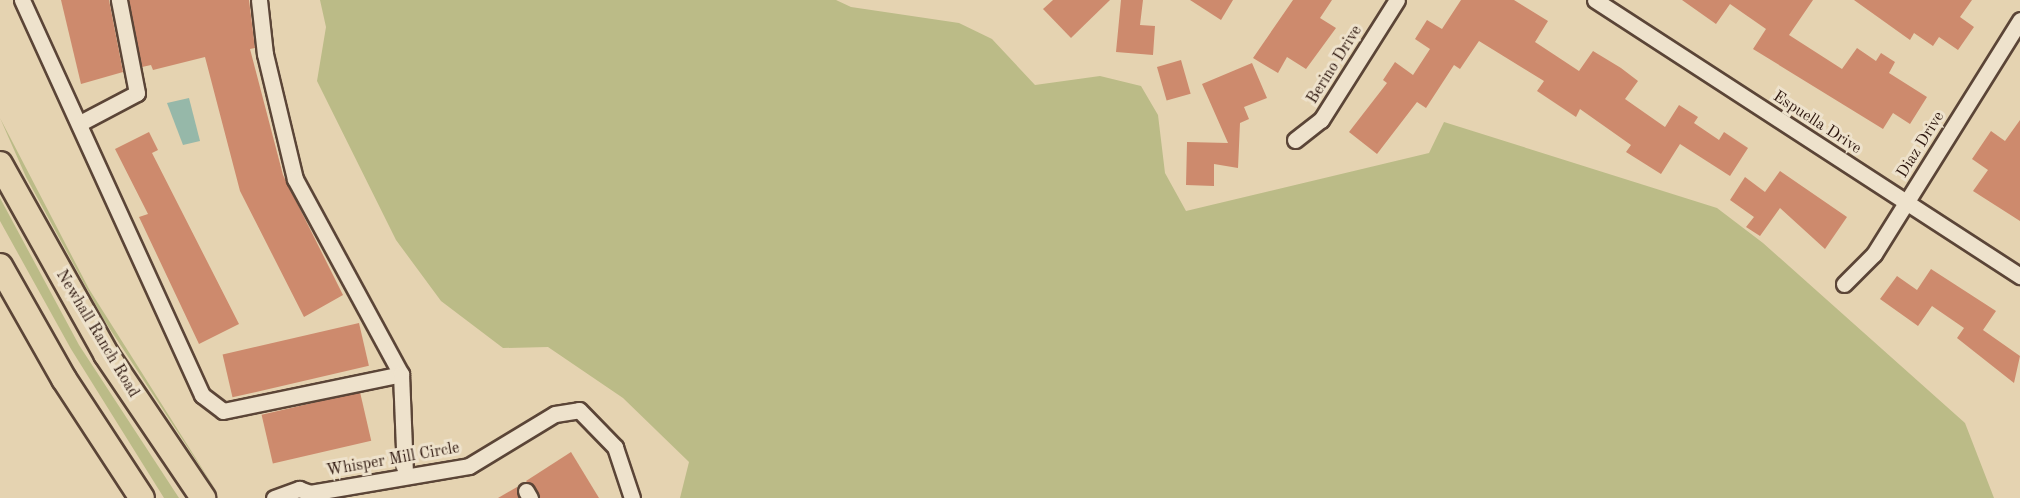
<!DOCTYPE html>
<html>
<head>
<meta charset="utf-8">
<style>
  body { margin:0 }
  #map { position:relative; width:2020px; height:498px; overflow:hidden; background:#e5d3b1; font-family:"Old Standard TT",serif }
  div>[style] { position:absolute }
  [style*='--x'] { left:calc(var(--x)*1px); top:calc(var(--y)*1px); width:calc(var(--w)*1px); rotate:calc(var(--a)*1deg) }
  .green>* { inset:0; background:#bbbb87 }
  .water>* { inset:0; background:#96b8a9 }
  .building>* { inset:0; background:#cd8a6d; transform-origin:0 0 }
  .roads { filter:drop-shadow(2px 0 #5b4537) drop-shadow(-2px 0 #5b4537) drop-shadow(0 2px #5b4537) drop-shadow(0 -2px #5b4537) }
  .street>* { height:15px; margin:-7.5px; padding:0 7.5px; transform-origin:7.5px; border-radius:7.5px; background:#eee2cc }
  .primary>* { height:24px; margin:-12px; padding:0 12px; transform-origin:12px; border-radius:12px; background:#e5d3b1 }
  span { translate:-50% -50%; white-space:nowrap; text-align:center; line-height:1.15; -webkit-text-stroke:6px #eee2cc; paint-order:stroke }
  .street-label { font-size:16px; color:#2d160e }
</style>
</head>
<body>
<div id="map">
  <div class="green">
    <div style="clip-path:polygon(320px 0,836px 0,851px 7px,959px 23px,992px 39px,1035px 85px,1100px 76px,1141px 86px,1158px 115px,1165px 173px,1186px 211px,1429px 153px,1444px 122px,1717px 208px,1763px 243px,1965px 423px,1994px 498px,680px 498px,689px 462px,623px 398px,548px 347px,503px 348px,441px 301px,396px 240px,317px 81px,326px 27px)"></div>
    <div style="clip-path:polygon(0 118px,89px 289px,219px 495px,104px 320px,26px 177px)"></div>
    <div style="clip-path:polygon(0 198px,79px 345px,179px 498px,164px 498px,71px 349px,0 221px)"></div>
  </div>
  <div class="water">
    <div style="clip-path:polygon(189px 98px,200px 141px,183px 145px,167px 103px)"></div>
  </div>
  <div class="building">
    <div style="clip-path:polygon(61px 0,109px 0,123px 72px,81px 84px)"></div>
    <div style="clip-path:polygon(129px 0,249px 0,255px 48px,250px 49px,283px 175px,343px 295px,304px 317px,240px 191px,205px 57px,153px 70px,151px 65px,142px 67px)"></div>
    <div style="clip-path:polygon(1053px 0,1110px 0,1071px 38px,1043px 9px)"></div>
    <div style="clip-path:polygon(1121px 0,1143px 0,1140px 25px,1155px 26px,1153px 55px,1116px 52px)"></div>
    <div style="clip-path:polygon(1190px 0,1233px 0,1221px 20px)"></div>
    <div style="clip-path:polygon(1293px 0,1332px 0,1320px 18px,1336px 28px,1306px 69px,1287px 57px,1278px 73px,1253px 58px)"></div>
    <div style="clip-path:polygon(1461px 0,1514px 0,1548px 21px,1535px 42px,1579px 71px,1593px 51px,1621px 68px,1638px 81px,1625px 99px,1665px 127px,1679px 105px,1698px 117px,1694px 123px,1719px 140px,1724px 132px,1748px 148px,1730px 176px,1680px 144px,1661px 174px,1626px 152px,1631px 145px,1580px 109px,1576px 117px,1537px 91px,1544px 81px,1479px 41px,1460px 69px,1454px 65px,1426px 108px,1417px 102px,1377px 154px,1349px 132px,1387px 83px,1383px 80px,1395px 62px,1413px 75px,1430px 49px,1415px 39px,1427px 20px,1442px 29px)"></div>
    <div style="clip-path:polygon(1682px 0,1813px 0,1789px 35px,1842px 69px,1857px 48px,1876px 61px,1881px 53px,1895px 62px,1889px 73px,1927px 97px,1910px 124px,1893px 113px,1883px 129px,1753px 49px,1766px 29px,1730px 4px,1716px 24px)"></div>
    <div style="clip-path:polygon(1854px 0,1972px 0,1960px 17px,1974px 27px,1958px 50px,1939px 37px,1933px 46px,1914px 33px,1910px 40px)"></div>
    <div style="left:1181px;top:60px;width:35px;height:25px;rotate:74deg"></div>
    <div style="clip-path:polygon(1252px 63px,1267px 98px,1244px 107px,1249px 119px,1240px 123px,1238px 168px,1214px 164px,1214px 186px,1186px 185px,1187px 142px,1228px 143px,1202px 84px)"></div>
    <div style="clip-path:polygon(2020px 120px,2020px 221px,1973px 191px,1988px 170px,1972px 159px,1991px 131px,2005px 141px)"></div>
    <div style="clip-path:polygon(149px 132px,158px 150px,152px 153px,239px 324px,199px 344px,139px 217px,148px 214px,115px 149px)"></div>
    <div style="clip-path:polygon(1780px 171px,1847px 217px,1825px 249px,1780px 208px,1760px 236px,1746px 227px,1754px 217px,1730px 200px,1745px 177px,1765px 192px)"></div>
    <div style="clip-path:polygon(1931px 269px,1996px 311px,1983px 330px,2020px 356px,2014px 383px,1957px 338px,1964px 328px,1932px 306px,1918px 326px,1880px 299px,1897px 276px,1917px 290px)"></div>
    <div style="left:359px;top:323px;width:44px;height:140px;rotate:77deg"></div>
    <div style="left:360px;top:392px;width:50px;height:101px;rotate:77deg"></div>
    <div style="clip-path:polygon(571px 452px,599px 498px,540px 498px,526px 481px)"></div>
    <div style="clip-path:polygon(517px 487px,519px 498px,498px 498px)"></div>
  </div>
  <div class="roads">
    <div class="street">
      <div style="--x:22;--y:0;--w:434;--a:65.5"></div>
      <div style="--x:202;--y:395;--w:26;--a:37"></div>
      <div style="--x:223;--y:411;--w:182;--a:-11.7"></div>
      <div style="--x:259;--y:0;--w:54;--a:83.7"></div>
      <div style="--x:265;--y:54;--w:129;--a:76.5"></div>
      <div style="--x:295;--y:179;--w:222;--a:61.5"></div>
      <div style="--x:401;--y:374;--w:101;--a:87.7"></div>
      <div style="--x:1595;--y:0;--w:507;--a:33"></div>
      <div style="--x:82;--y:122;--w:62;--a:-27.8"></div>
      <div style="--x:137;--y:93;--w:95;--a:-101"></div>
      <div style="--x:1295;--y:140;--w:33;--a:-38"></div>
      <div style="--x:1321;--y:120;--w:142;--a:-57.7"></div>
      <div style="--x:1844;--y:284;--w:42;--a:-45"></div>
      <div style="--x:1874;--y:254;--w:276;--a:-58"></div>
      <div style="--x:526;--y:491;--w:8;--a:60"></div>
      <div style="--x:274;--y:498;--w:27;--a:-20"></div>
      <div style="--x:299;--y:489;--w:12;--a:20"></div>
      <div style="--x:310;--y:493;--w:161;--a:-9.6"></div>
      <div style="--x:469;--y:466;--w:100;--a:-31.2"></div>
      <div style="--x:555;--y:414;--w:24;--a:-9"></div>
      <div style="--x:579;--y:410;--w:52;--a:45.8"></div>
      <div style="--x:615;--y:447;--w:54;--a:71.6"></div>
    </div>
    <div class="primary">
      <div style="--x:0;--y:164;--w:218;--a:60.8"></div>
      <div style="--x:106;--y:354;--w:174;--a:56"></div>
      <div style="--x:0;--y:266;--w:130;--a:60.5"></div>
      <div style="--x:64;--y:379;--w:142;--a:56.8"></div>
    </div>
  </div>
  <div class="street-label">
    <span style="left:1335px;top:65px;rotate:-58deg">Berino Drive</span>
    <span style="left:1817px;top:123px;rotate:33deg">Espuella Drive</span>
    <span style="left:1921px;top:145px;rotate:-58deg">Diaz Drive</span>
    <span style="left:97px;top:334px;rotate:59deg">Newhall Ranch Road</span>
    <span style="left:393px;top:460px;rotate:-10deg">Whisper Mill Circle</span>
  </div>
</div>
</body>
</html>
